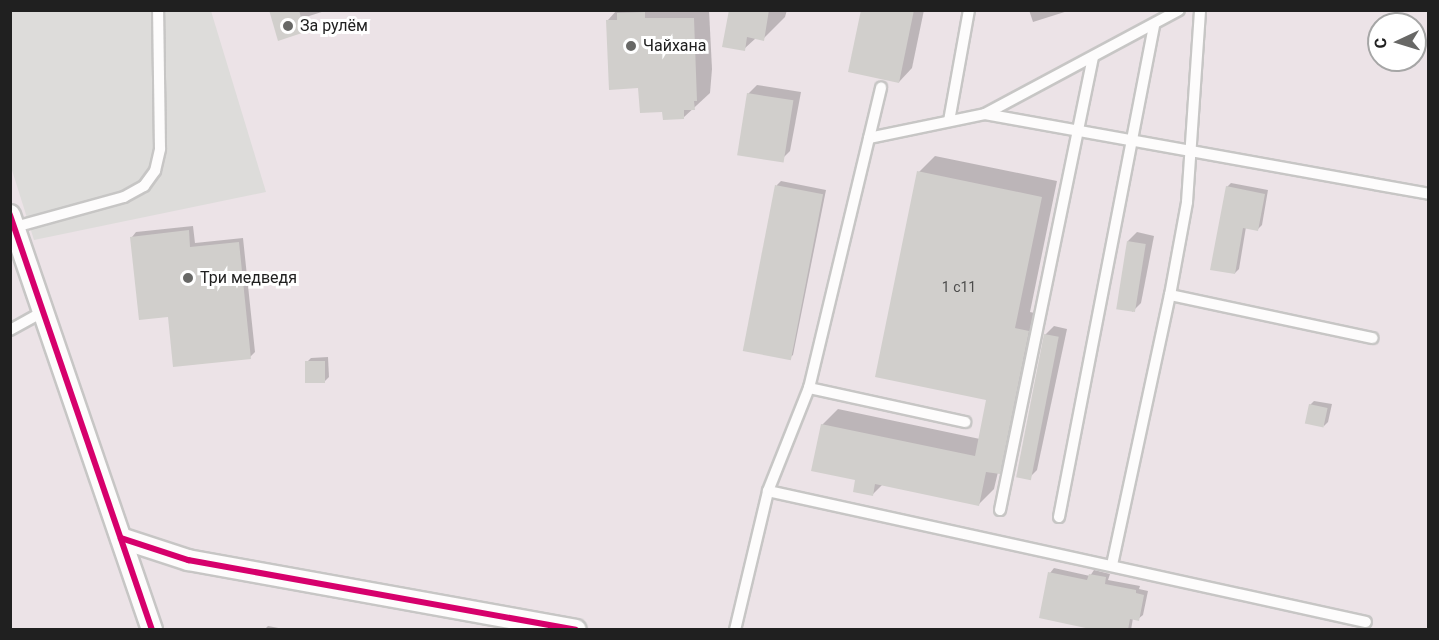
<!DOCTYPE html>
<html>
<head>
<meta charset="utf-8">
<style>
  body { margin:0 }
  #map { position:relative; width:1439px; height:640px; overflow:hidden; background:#efede9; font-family:Roboto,sans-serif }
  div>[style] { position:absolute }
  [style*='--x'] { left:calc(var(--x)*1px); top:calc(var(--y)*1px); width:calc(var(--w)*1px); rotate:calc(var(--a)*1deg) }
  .industrial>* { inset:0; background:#ece3e7 }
  .religious>* { inset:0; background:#dddcda }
  .shadow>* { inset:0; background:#0003 }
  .building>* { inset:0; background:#d1cfcc; transform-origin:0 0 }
  .roads { filter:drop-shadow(2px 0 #c7c6c5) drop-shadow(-2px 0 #c7c6c5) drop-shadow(0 2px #c7c6c5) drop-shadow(0 -2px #c7c6c5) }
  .service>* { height:10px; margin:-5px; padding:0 5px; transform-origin:5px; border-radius:5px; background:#fdfcfc }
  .minor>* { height:20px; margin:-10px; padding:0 10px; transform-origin:10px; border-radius:10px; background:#fdfcfc }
  .cycleway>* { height:6px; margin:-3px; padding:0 3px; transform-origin:3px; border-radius:3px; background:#d6006c }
  .dots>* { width:16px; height:16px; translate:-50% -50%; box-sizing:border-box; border:3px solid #fff; border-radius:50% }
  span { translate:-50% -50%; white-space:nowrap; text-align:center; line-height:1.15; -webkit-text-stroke:6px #fff; paint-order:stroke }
  .number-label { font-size:14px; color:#4c4c4b }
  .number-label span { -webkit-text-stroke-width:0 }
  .poi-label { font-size:16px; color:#202020 }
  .left { translate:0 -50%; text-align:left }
  .frame { position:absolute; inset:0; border:12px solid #202020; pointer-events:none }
  .north { position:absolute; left:1367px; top:12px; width:60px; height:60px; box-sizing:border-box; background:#fff; border:2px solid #a6a6a6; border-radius:50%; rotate:266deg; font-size:16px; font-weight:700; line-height:24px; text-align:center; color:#202020 }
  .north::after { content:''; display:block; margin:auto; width:21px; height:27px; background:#686866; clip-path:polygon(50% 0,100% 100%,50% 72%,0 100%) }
</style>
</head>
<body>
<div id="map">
  <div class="industrial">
    <div style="clip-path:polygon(evenodd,10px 11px,1428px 11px,1428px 629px,11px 629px,10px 11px,1379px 24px,1415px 24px,1415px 60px,1379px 60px,1379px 24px)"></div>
  </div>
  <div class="religious">
    <div style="clip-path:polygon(15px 10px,211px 11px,266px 192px,34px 240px,11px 167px,10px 13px)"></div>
  </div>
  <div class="shadow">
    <div style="clip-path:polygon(270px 10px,328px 10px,306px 17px,308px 27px,304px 31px)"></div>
    <div style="clip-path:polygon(617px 10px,709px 10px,712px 69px,710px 93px,683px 118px,664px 110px,639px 87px,607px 21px)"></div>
    <div style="clip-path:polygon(731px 10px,787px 10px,785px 17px,763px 39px,756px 38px,744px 49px)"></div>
    <div style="clip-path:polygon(862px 10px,924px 10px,912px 68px,899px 82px)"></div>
    <div style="clip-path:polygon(1029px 10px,1071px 10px,1033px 22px)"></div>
    <div style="clip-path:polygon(757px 85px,801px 92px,790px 151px,781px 160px,748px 94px)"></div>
    <div style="clip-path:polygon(935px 156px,1057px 181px,1030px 312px,1044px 315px,1015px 457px,998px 472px,994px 489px,979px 504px,883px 484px,873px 494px,857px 479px,822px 425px,838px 409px,980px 439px,988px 399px,919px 172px)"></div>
    <div style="clip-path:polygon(781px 181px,826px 190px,793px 355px,788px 359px,777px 185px)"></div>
    <div style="clip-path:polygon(1231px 183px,1268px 190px,1262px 225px,1258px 229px,1246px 227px,1239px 269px,1235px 273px,1227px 187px)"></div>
    <div style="clip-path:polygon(193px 226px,195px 243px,243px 238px,255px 352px,250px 357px,169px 315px,132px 237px,136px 232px)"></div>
    <div style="clip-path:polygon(1137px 232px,1154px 236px,1141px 303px,1132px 312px,1128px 241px)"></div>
    <div style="clip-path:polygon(1054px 326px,1067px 329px,1037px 470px,1028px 479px,1045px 335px)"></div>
    <div style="clip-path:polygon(328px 357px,329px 377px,325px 381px,307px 362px,311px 358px)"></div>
    <div style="clip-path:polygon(1314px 401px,1332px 404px,1328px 422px,1324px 426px,1310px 405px)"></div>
    <div style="clip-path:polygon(1054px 568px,1090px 576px,1094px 570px,1110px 574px,1108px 580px,1140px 586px,1139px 589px,1148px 591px,1143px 615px,1138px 619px,1133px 618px,1131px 630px,1103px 630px,1050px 573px)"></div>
    <div style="clip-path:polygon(268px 626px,289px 630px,264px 630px)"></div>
  </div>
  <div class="building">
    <div style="clip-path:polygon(269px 10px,299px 10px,305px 32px,278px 41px)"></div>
    <div style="clip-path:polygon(729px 10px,769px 10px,764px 41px,747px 37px,745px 51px,722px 47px)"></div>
    <div style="clip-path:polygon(861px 10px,914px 10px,899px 83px,848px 72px)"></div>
    <div style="clip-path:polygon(645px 12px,645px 18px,694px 18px,697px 101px,694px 101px,695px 110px,684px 110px,684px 119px,663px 120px,662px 112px,640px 113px,638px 88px,609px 90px,606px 20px,617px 20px,617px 13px)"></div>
    <div style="left:747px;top:93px;width:47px;height:63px;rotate:9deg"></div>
    <div style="clip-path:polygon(917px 171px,1042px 197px,1015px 328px,1029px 331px,1000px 474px,986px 472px,979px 506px,875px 484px,873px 496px,853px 492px,855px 480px,811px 471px,821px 424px,975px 456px,986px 400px,875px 377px)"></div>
    <div style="left:775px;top:185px;width:49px;height:169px;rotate:11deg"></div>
    <div style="clip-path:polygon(1226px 186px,1265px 194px,1258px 231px,1243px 228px,1235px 274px,1210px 270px)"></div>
    <div style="clip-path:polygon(189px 230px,190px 247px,239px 242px,251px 359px,173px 367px,168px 317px,139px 320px,130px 237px)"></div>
    <div style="left:1127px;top:241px;width:19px;height:69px;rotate:9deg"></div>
    <div style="left:1044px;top:334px;width:15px;height:146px;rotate:11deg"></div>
    <div style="left:305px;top:361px;width:20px;height:22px"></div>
    <div style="left:1309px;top:404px;width:19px;height:20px;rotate:12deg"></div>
    <div style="clip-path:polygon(1048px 572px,1087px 580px,1089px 574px,1106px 577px,1105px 584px,1136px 590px,1136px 593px,1144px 595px,1139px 621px,1130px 619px,1128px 630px,1095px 630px,1039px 618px)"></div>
  </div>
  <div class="roads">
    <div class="service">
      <div style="--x:985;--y:114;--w:220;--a:-28.2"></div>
      <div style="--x:949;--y:121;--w:113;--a:-79.8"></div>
      <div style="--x:869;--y:138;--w:118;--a:-11.7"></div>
      <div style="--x:985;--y:114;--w:450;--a:10.2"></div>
      <div style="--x:15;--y:227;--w:113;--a:-15.4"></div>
      <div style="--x:124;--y:197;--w:23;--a:-29"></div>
      <div style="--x:144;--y:186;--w:19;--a:-54"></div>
      <div style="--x:155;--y:171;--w:23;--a:-77"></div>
      <div style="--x:160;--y:149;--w:139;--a:-90.8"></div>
      <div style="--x:1170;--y:295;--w:207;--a:12"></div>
      <div style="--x:10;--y:330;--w:39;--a:-29"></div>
      <div style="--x:809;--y:388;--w:160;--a:12.3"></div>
      <div style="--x:768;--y:491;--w:612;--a:12.36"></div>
      <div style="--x:1000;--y:510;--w:461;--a:-78.4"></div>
      <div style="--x:1059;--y:517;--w:500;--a:-79.05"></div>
      <div style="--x:1112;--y:565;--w:276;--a:-77.9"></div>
      <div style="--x:1170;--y:295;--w:95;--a:-79.6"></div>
      <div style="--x:1187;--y:202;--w:192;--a:-86.1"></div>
      <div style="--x:735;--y:630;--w:143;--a:-76.6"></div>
      <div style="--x:768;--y:491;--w:111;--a:-68.3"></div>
      <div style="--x:809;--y:388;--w:309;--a:-76.5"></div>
    </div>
    <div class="minor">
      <div style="--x:10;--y:215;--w:439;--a:71.1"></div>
      <div style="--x:121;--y:538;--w:71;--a:18.2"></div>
      <div style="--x:188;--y:560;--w:394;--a:10.2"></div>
    </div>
  </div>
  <div class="cycleway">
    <div style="--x:10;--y:215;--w:439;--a:71.1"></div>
    <div style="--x:121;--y:538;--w:71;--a:18.2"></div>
    <div style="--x:188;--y:560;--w:394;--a:10.2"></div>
  </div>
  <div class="dots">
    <div style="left:288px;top:26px;background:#686866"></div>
    <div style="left:631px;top:46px;background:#686866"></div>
    <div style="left:188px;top:278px;background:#686866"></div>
  </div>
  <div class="number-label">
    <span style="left:959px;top:287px">1 с11</span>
  </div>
  <div class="poi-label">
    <span class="left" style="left:300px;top:26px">За рулём</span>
    <span class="left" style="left:643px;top:46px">Чайхана</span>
    <span class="left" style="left:200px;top:278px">Три медведя</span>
  </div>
  <div class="frame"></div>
  <div class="north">С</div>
</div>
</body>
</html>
